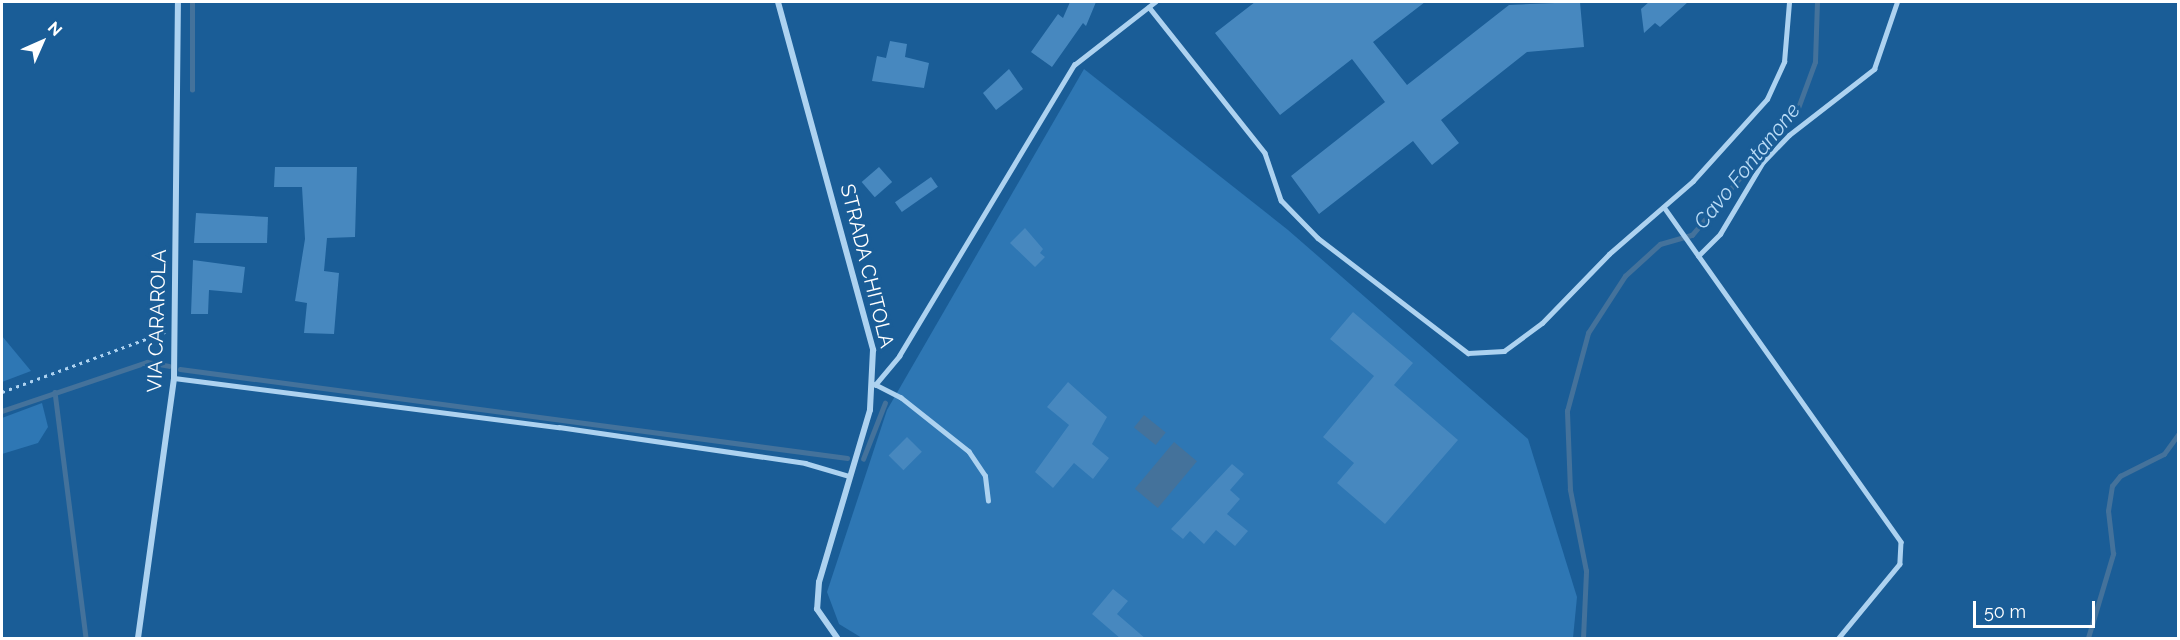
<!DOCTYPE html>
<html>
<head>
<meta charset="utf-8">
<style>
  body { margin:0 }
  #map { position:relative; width:2180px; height:640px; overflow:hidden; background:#1a5d97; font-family:Raleway,sans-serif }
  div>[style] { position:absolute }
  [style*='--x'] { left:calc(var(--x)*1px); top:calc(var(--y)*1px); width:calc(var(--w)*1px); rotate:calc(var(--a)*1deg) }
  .green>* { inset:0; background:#2e77b4 }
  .water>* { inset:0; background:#44729b; transform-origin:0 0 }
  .stream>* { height:4.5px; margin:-2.25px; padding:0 2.25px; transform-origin:2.25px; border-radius:2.25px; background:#44729b }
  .building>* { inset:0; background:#4788bf; transform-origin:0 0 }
  .path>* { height:3px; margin-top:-1.5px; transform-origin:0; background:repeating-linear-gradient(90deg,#add2f0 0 3px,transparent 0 7.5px) }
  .service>* { height:4.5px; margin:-2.25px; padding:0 2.25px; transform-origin:2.25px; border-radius:2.25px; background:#add2f0 }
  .minor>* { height:6px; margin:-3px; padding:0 3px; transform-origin:3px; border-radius:3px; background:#add2f0 }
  span { translate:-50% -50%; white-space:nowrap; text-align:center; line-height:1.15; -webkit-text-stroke:6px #1a5d97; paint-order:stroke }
  .street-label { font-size:20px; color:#fff }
  .water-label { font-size:21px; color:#badcf7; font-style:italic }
  .frame { position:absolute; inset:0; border:3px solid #fff; pointer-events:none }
  .north { position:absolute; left:12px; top:12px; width:60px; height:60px; -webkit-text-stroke:4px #1a5d97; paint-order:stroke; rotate:45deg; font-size:16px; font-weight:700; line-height:24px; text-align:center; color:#fff }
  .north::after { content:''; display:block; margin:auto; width:21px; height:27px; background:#fff; clip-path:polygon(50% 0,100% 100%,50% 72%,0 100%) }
  .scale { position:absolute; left:1973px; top:601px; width:122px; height:27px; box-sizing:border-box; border:3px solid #fff; border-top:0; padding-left:8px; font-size:18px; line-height:21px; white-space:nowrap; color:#fff; -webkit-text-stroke:4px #1a5d97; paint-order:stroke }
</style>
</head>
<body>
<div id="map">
  <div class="green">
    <div style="clip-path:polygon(1084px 69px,1288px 230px,1528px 439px,1577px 597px,1573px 638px,862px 638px,839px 624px,827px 592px,887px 410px)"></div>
    <div style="clip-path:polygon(2px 336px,31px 371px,2px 382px)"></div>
    <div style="clip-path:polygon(42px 403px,48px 427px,38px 443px,2px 454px,2px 418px)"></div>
  </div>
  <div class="water">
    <div style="left:1144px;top:415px;width:28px;height:16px;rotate:39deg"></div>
    <div style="left:1174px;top:442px;width:30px;height:61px;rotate:40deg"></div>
  </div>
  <div class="stream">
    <div style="--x:192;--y:90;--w:88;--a:-90"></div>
    <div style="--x:180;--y:369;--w:673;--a:7.6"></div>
    <div style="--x:55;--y:392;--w:248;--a:82.8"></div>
    <div style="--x:2;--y:411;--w:153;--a:-18.7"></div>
    <div style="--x:147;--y:362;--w:22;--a:10"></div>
    <div style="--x:863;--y:459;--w:60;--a:-68.6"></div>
    <div style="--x:1583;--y:638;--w:67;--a:-87.4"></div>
    <div style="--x:1586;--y:571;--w:83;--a:-101.2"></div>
    <div style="--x:1570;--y:490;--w:79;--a:-92.2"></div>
    <div style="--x:1567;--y:411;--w:81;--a:-74.9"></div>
    <div style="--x:1588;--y:333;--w:68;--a:-57"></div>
    <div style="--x:1625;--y:276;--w:47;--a:-42.4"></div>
    <div style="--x:1660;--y:244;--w:33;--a:-16"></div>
    <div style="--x:1692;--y:235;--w:165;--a:-50.2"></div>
    <div style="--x:1798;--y:108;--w:49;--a:-69.7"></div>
    <div style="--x:1815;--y:62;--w:60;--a:-88.1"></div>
    <div style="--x:2088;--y:638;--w:88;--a:-73.4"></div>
    <div style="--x:2113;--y:554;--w:43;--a:-96.6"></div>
    <div style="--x:2108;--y:511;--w:25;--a:-81"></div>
    <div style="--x:2112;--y:486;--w:13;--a:-51"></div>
    <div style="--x:2120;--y:476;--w:49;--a:-26.6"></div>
    <div style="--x:2164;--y:454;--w:24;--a:-54"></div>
  </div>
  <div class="building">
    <div style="clip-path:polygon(1070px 2px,1096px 2px,1086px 26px,1083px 23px,1052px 67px,1031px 52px,1058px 14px,1063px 18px)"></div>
    <div style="clip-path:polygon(1255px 2px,1425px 2px,1373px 42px,1407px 85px,1509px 5px,1580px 2px,1584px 47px,1527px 52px,1441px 120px,1459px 143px,1432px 165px,1413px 141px,1319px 214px,1291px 176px,1385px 102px,1352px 59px,1280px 115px,1215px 33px)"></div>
    <div style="clip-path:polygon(1649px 2px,1688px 2px,1660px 27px,1655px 23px,1644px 33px,1641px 9px)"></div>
    <div style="clip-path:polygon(890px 41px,907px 44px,905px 57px,929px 63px,924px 88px,872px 81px,877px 56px,886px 58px)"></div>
    <div style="clip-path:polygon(1009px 69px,1023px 89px,996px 110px,983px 93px)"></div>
    <div style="clip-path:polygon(275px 167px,357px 167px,355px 237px,327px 238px,324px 271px,339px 273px,334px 334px,304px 333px,307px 303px,295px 301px,305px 239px,302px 187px,274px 187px)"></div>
    <div style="left:879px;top:167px;width:20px;height:23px;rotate:49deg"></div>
    <div style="left:931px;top:177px;width:12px;height:44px;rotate:55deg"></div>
    <div style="clip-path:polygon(196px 213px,268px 217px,267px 243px,194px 243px)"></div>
    <div style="clip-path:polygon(1025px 228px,1043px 249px,1040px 253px,1045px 257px,1035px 267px,1010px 243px)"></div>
    <div style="clip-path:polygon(193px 260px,245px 267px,242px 293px,209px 290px,208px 314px,191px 314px)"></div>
    <div style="clip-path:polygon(1353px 312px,1413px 363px,1394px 385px,1458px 440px,1385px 524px,1337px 483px,1354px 463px,1323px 437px,1374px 376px,1330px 339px)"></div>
    <div style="clip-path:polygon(1068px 382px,1107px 417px,1092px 444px,1109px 458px,1093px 479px,1074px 463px,1053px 488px,1035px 472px,1069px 425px,1047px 407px)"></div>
    <div style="left:907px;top:437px;width:21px;height:26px;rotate:45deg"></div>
    <div style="clip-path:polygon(1232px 464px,1244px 474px,1230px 490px,1240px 499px,1227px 514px,1248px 531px,1235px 546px,1216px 530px,1204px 544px,1190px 531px,1183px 539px,1171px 529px)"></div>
    <div style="clip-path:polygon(1113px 589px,1128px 601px,1117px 614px,1146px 639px,1121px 639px,1092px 614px)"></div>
  </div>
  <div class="path">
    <div style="--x:2;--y:392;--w:174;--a:-20.2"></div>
  </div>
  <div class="service">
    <div style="--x:1149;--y:7;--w:186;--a:51.5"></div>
    <div style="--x:1265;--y:153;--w:50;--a:71.2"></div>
    <div style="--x:1281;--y:200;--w:53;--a:45.8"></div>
    <div style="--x:1318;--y:238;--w:189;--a:37.5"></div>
    <div style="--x:1468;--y:353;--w:36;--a:-3"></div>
    <div style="--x:1504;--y:351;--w:47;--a:-36.4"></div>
    <div style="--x:1542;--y:323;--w:96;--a:-45.8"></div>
    <div style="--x:1609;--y:254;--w:111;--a:-41"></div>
    <div style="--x:1693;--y:181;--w:110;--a:-47.9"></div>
    <div style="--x:1767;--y:99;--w:41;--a:-65.3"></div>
    <div style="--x:1784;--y:62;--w:60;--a:-85.2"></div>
    <div style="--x:1664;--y:207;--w:410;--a:54.7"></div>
    <div style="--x:1901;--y:542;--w:22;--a:93"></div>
    <div style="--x:1900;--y:564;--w:96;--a:129.5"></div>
    <div style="--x:1698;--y:256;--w:31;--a:-45"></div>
    <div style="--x:1720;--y:234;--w:84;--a:-59.2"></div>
    <div style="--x:1763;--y:162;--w:37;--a:-46"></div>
    <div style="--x:1789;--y:135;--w:108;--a:-37.8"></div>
    <div style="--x:1874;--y:69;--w:71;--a:-71.1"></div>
    <div style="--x:174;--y:378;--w:388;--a:7.3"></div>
    <div style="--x:559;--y:427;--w:249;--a:8.3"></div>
    <div style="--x:805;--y:463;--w:46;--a:16.5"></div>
    <div style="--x:988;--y:501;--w:25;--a:-97"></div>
    <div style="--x:985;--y:476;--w:29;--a:-124"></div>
    <div style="--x:969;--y:452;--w:87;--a:-141.5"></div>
    <div style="--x:901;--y:398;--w:29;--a:-153"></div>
    <div style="--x:875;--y:385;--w:38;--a:-50"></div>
    <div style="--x:899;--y:356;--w:340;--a:-59"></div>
    <div style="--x:1074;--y:65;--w:103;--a:-37.9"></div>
  </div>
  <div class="minor">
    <div style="--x:778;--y:2;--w:361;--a:74.7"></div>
    <div style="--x:873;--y:350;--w:60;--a:92.9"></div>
    <div style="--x:870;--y:410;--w:179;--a:106.5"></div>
    <div style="--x:819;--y:582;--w:27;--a:94"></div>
    <div style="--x:817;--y:609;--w:35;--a:55"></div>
    <div style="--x:138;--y:638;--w:262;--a:-82.1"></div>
    <div style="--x:174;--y:378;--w:376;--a:-89.4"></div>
  </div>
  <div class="street-label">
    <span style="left:867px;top:266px;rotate:76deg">STRADA CHITOLA</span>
    <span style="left:157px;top:321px;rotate:-88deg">VIA CARAROLA</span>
  </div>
  <div class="water-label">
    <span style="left:1747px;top:166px;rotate:-51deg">Cavo Fontanone</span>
  </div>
  <div class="frame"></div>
  <div class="north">N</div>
  <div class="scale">50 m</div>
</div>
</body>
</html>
